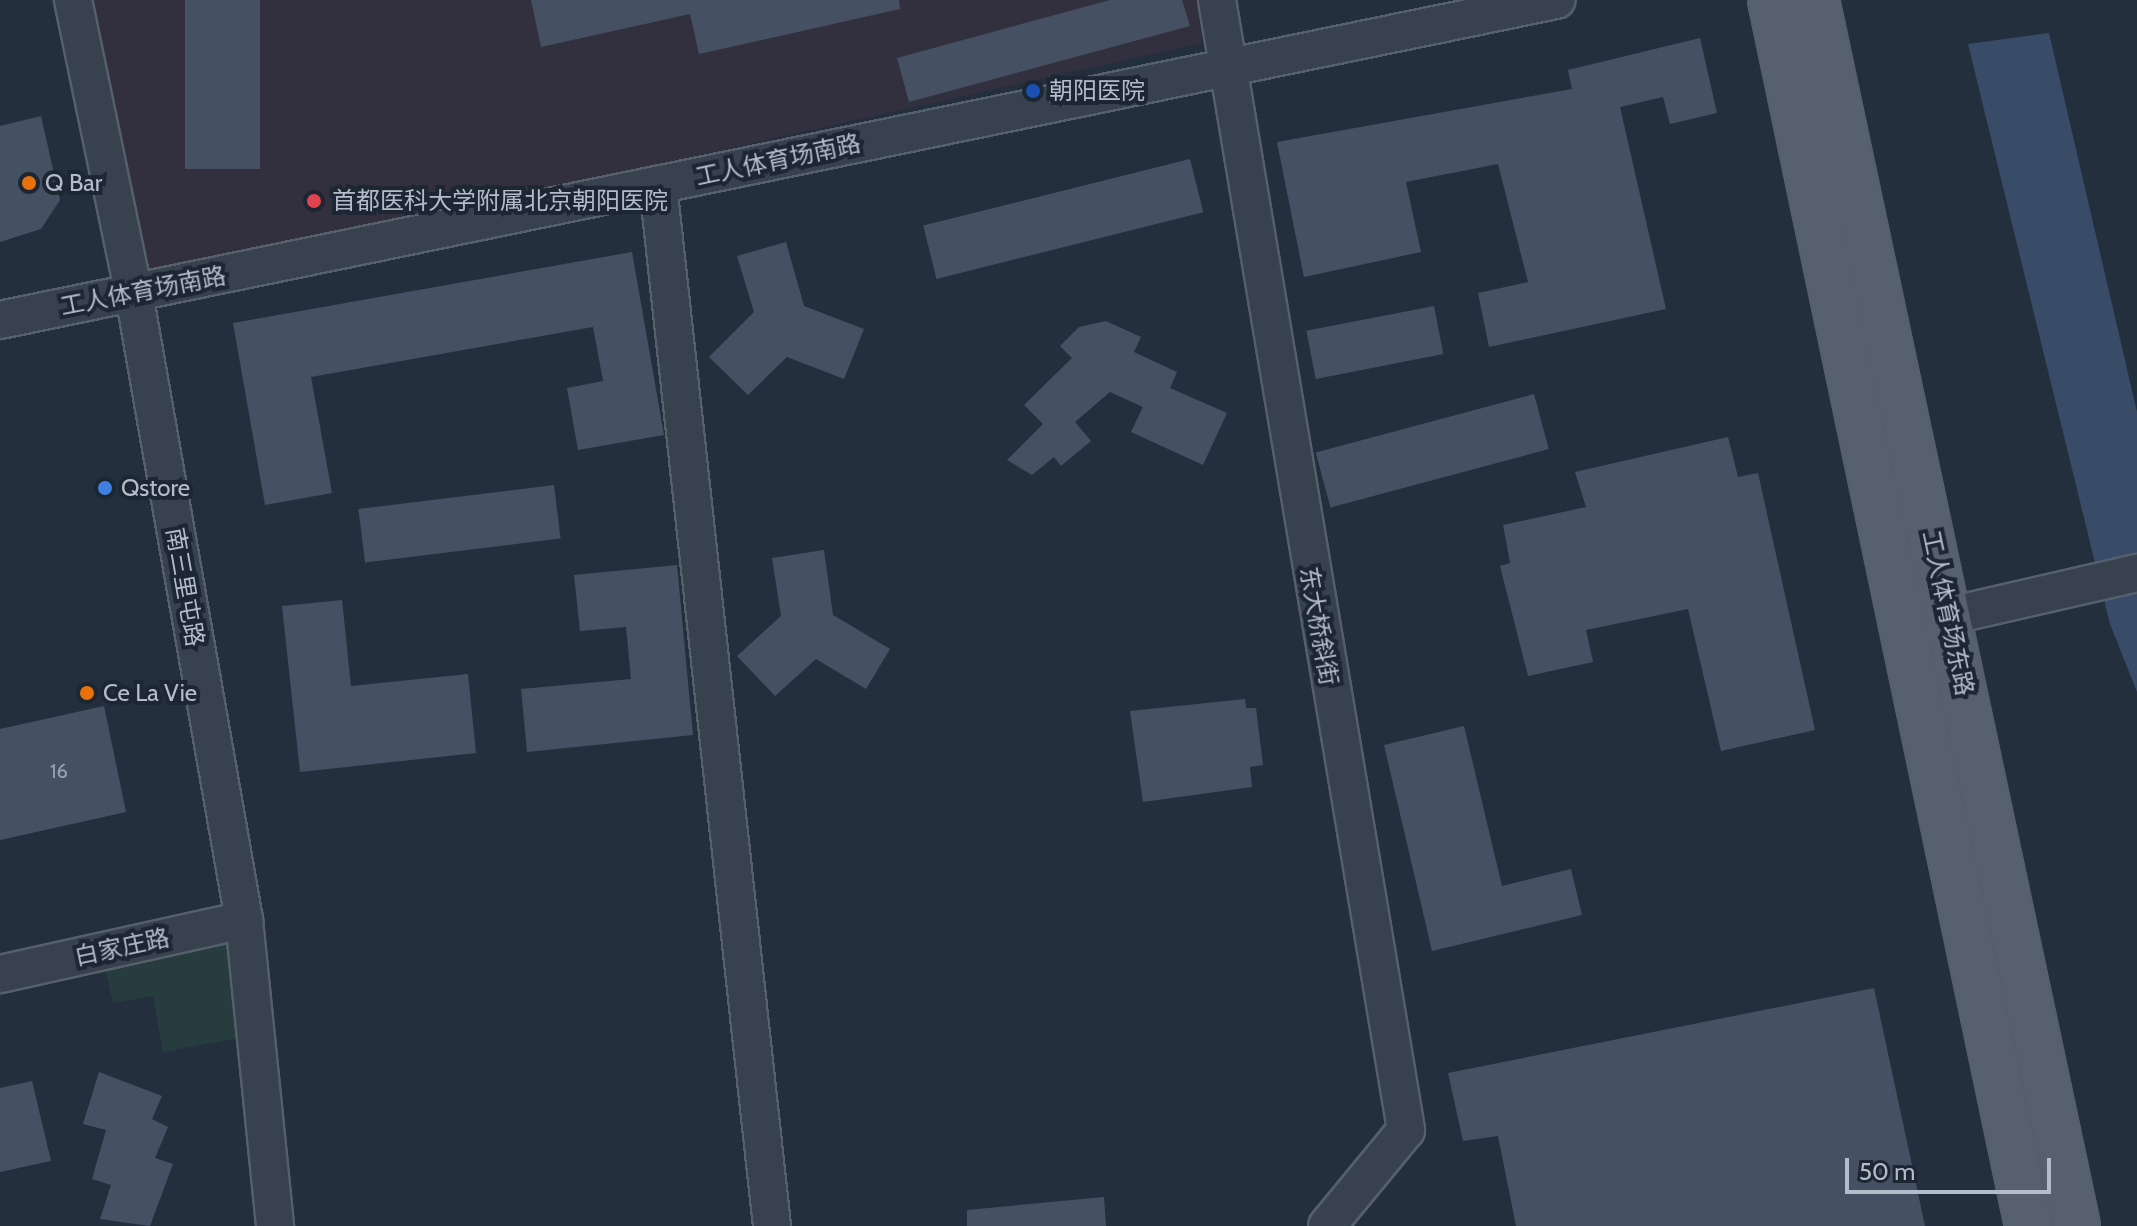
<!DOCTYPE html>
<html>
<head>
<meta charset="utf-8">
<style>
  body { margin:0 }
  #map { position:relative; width:2137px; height:1226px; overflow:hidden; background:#242f3e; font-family:Cabin,"Noto Sans SC",sans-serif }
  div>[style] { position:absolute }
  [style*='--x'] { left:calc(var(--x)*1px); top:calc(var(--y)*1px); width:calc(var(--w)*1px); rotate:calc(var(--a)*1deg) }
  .medical>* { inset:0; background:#32303f }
  .green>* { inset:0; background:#263c3f }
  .water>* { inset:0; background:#394c67 }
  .building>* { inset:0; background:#455162; transform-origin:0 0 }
  .roads { filter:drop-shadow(2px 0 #565f6c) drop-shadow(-2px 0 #565f6c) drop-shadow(0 2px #565f6c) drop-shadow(0 -2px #565f6c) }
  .minor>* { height:36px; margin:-18px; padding:0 18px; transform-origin:18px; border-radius:18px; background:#38414e }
  .major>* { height:44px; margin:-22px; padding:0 22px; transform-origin:22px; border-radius:22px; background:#56606e }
  .dots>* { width:22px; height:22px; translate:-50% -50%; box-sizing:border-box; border:4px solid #1d2633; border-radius:50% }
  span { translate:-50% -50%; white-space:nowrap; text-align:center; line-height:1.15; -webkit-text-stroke:8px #1d2633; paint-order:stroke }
  .number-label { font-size:20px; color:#98a1af }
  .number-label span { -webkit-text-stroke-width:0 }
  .poi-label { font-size:24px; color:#b4bcc9 }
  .left { translate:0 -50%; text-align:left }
  .street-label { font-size:24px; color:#b4bcc9 }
  .scale { position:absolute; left:1845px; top:1158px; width:206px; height:36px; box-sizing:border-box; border:4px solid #b4bcc9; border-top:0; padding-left:10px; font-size:24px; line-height:28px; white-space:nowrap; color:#b4bcc9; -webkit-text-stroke:6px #1d2633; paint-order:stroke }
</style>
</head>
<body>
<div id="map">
  <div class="medical">
    <div style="clip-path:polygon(93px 0,1198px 0,1202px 43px,151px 277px)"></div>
  </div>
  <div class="green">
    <div style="clip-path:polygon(232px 939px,239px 1038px,163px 1052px,153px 996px,113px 1003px,104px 964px)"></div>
  </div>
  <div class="water">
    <div style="clip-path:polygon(2049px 33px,2137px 412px,2137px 692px,2110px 624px,1968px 44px)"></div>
  </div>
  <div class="building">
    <div style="left:185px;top:0;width:75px;height:169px"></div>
    <div style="clip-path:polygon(531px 0,899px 0,900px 9px,699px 54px,690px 14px,541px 47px)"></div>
    <div style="clip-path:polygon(1110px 0,1182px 0,1190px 26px,909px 102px,897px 58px)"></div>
    <div style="clip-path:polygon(1700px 38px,1717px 113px,1670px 124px,1663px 97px,1620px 107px,1666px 309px,1489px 347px,1478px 293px,1528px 282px,1498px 164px,1406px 182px,1421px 252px,1304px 277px,1277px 142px,1572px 89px,1568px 70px)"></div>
    <div style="clip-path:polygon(41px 116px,60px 200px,41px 229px,0 242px,0 126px)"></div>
    <div style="left:1190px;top:159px;width:55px;height:275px;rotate:76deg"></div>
    <div style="clip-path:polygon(786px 242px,804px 306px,864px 329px,844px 379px,787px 357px,748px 395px,709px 357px,754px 312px,737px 256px)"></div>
    <div style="clip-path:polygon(632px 252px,664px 435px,578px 450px,567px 388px,603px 381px,593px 327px,311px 377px,332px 493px,265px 505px,233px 323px)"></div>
    <div style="left:1434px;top:306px;width:49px;height:130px;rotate:79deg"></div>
    <div style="clip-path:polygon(1106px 321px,1141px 337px,1134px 352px,1177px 372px,1170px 388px,1227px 413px,1203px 465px,1131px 432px,1143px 407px,1110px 392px,1075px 422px,1091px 441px,1061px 466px,1054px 457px,1032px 475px,1007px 460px,1043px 424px,1024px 405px,1072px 358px,1060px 346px,1079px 327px)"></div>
    <div style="left:1534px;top:394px;width:57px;height:226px;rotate:75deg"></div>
    <div style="clip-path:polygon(1728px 437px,1738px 477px,1758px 473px,1815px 730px,1721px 751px,1688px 609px,1586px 630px,1593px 662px,1528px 676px,1500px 566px,1510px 563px,1503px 525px,1586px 507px,1575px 472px)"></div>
    <div style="left:554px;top:485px;width:54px;height:197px;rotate:83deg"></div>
    <div style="clip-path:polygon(824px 550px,833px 615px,890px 649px,866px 689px,816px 659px,775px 696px,737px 656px,781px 616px,772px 558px)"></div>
    <div style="clip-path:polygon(677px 565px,693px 735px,527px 752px,521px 689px,631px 679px,626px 627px,580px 631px,574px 575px)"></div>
    <div style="clip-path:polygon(342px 600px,351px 686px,468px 674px,476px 753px,300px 772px,282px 606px)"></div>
    <div style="clip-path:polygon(1245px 699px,1246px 708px,1256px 708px,1263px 765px,1250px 767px,1252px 787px,1143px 802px,1130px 711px)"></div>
    <div style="clip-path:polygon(104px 706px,126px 812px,0 840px,0 729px)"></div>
    <div style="clip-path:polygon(1464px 726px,1502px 886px,1571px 869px,1582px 915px,1432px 951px,1384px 745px)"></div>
    <div style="clip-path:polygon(1874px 988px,1925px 1226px,1516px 1226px,1498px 1136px,1463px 1141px,1448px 1073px)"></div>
    <div style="clip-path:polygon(99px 1072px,162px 1096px,152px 1119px,168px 1127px,155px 1158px,173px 1164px,150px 1226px,100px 1219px,111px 1185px,92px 1179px,106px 1130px,83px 1124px)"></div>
    <div style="clip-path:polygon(32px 1081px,51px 1161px,0 1172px,0 1088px)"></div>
    <div style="clip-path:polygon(1104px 1197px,1106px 1226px,967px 1226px,967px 1210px)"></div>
  </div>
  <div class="roads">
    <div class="minor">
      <div style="--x:73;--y:0;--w:300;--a:78.3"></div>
      <div style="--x:134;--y:294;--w:636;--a:80.03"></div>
      <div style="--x:244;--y:920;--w:308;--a:84.2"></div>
      <div style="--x:1217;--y:0;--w:1146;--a:80.5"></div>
      <div style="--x:1406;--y:1130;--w:124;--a:129.5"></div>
      <div style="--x:658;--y:185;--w:1047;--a:83.75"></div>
      <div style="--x:0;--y:320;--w:1589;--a:-11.62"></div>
      <div style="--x:1949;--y:616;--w:193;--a:-12.9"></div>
      <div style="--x:0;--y:974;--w:250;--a:-12.5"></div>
    </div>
    <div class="major">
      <div style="--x:1771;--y:0;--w:1253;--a:78.16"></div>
      <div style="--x:1816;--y:0;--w:1253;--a:77.98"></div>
    </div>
  </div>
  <div class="dots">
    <div style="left:1033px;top:91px;background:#1a4fb4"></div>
    <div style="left:29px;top:183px;background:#e8710a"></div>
    <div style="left:314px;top:201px;background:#e0444e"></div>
    <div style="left:105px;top:488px;background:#3f7fe0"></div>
    <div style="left:87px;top:693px;background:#e8710a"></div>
  </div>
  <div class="number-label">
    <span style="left:59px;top:771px">16</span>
  </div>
  <div class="poi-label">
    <span class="left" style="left:1049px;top:91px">朝阳医院</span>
    <span class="left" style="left:45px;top:183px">Q Bar</span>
    <span class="left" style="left:332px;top:201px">首都医科大学附属北京朝阳医院</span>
    <span class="left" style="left:121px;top:488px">Qstore</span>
    <span class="left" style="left:103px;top:693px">Ce La Vie</span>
  </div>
  <div class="street-label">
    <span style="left:778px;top:160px;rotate:-12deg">工人体育场南路</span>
    <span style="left:143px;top:291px;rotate:-11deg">工人体育场南路</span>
    <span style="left:185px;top:587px;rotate:80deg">南三里屯路</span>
    <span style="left:1948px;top:613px;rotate:78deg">工人体育场东路</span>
    <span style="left:1319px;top:626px;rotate:80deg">东大桥斜街</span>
    <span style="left:122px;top:947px;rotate:-12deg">白家庄路</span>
  </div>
  <div class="scale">50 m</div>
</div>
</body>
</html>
